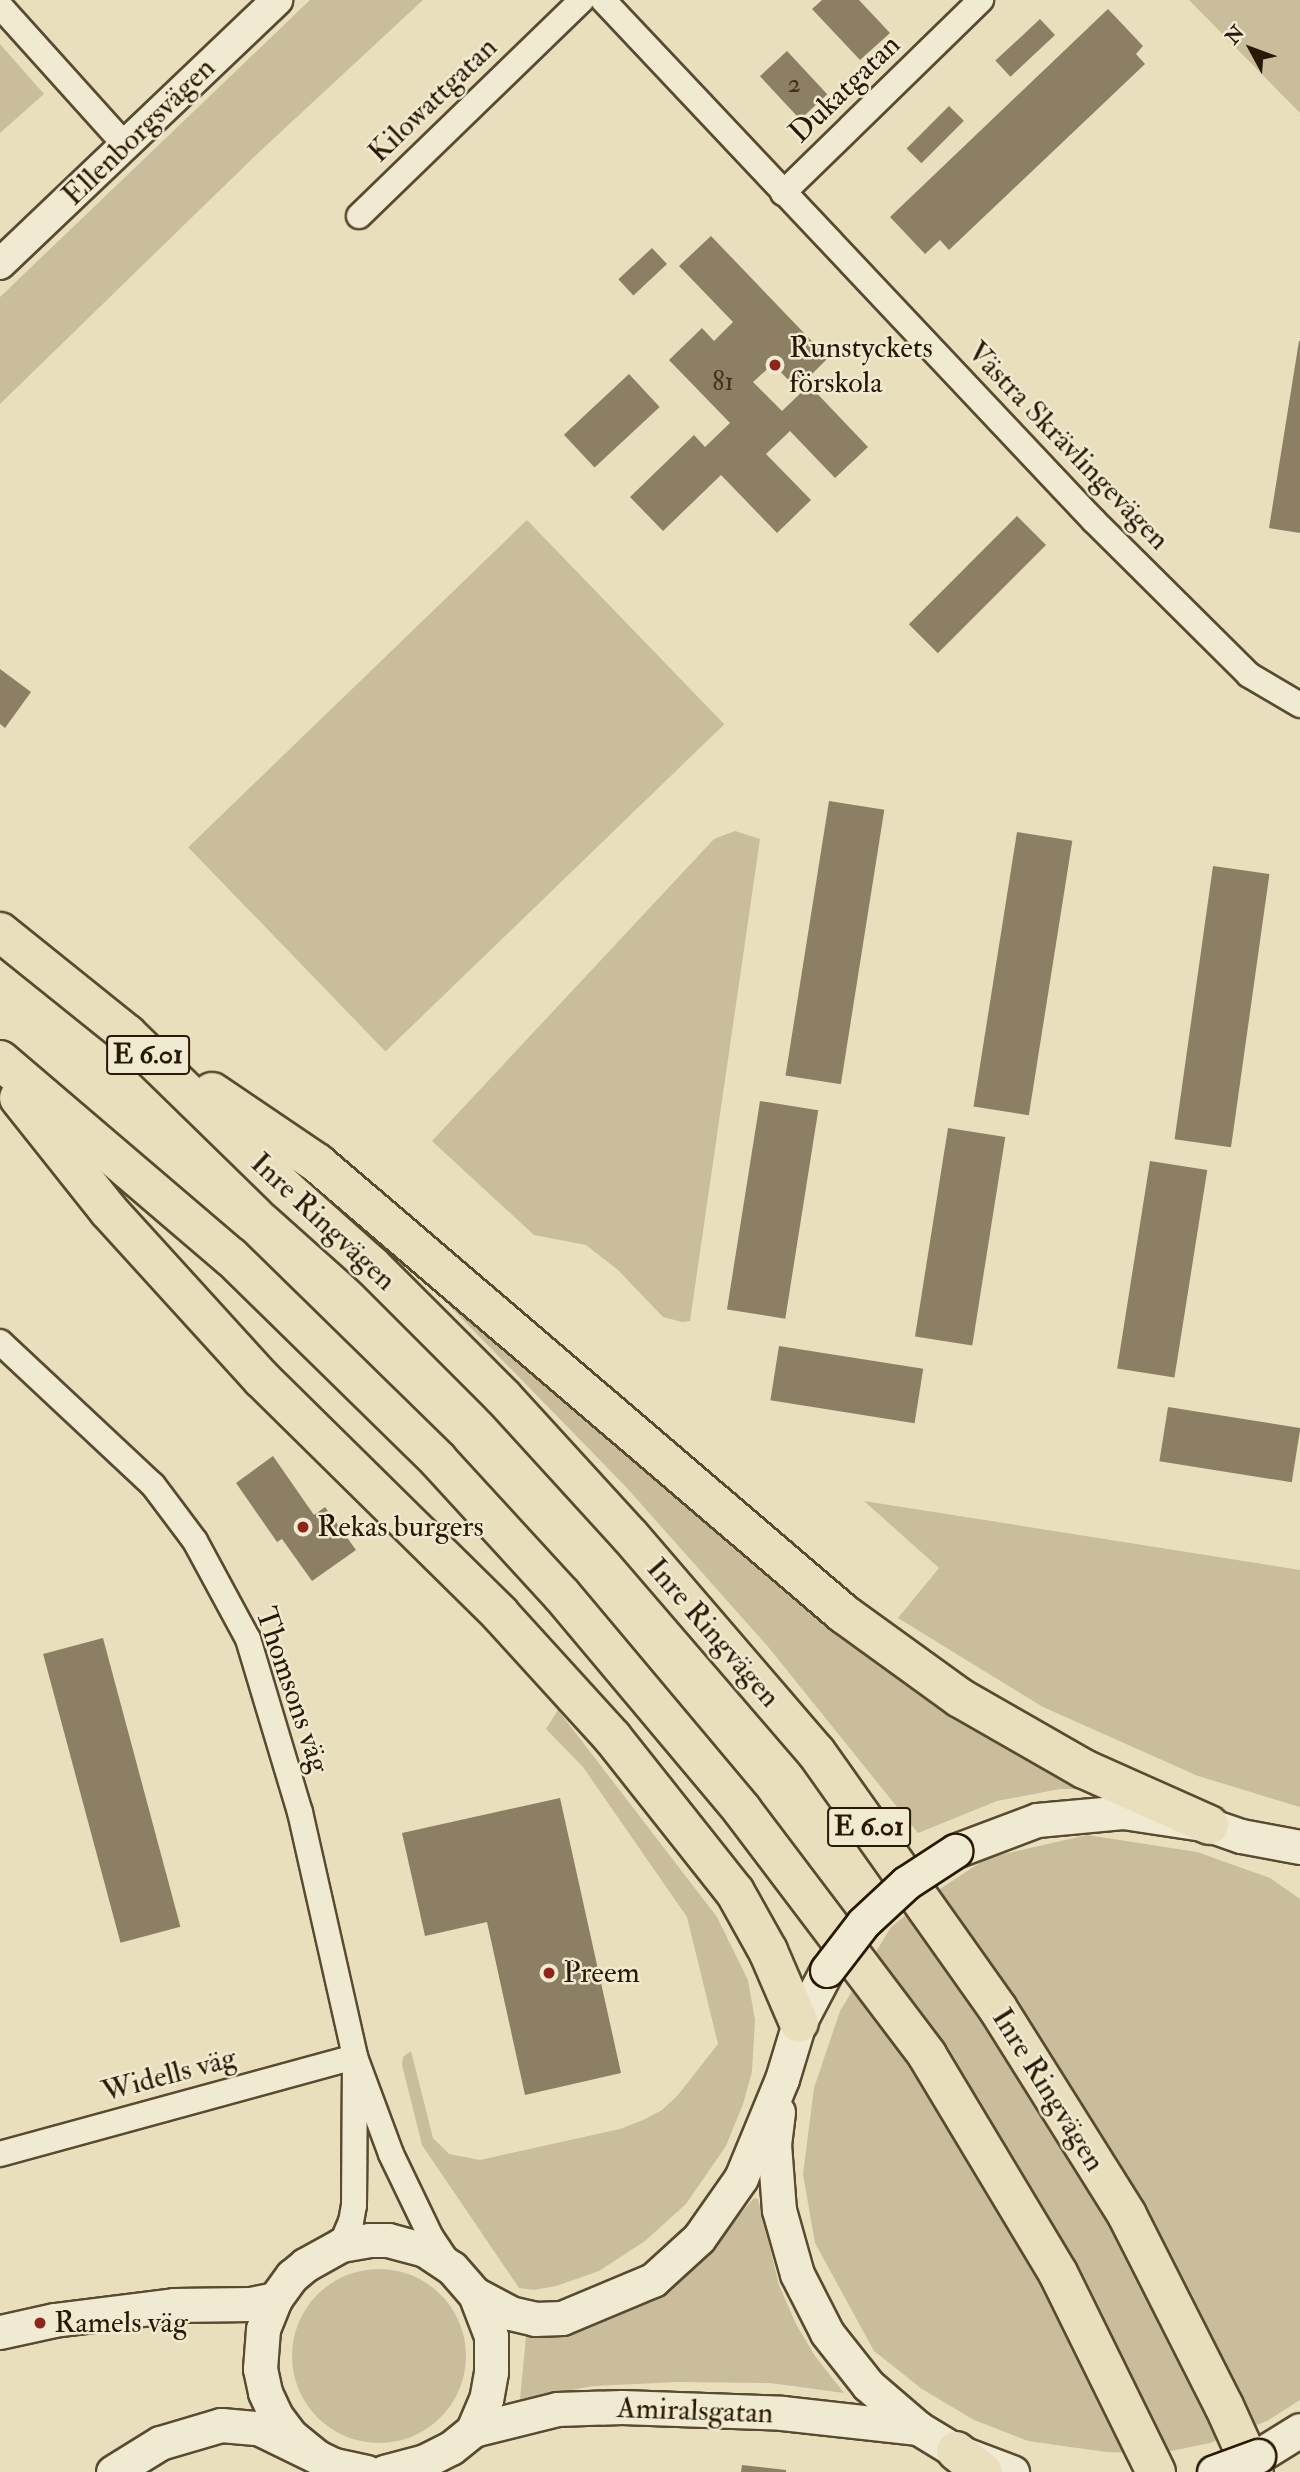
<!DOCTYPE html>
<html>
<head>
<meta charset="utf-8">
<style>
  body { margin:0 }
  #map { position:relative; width:1300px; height:2472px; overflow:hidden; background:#eadfbc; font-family:"IM FELL Double Pica",serif }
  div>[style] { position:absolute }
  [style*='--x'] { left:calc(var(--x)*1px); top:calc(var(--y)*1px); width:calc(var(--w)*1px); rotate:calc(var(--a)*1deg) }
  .green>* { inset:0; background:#c9bd9c; transform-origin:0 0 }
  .round { border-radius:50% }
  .building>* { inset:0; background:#8d7f63; transform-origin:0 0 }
  .roads { filter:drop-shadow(2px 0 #594a30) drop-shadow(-2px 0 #594a30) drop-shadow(0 2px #594a30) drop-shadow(0 -2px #594a30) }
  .minor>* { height:24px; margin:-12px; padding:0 12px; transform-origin:12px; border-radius:12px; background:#f1ead3 }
  .tertiary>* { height:30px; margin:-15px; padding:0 15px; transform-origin:15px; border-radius:15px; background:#f1ead3 }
  .secondary>* { height:33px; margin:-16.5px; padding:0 16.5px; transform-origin:16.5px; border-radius:16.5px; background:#f1ead3 }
  .motorway>* { height:38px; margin:-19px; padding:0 19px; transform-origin:19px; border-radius:19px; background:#eadfbc }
  .bridges { filter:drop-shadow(2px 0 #291802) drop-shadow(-2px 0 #291802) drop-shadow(0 2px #291802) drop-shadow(0 -2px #291802) }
  .secondary-bridge>* { height:33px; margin:-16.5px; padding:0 16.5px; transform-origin:16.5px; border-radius:16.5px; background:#f1ead3 }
  .dots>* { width:19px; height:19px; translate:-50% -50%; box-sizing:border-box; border:4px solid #f1ead3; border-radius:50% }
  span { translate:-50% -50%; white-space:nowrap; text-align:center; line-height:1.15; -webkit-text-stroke:5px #f1ead3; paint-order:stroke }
  .number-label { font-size:26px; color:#42321a }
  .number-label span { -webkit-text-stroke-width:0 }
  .shield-label span { padding:2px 5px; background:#f1ead3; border:2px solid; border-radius:5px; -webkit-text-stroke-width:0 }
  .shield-label { font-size:28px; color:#291802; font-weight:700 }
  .street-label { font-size:30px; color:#291802 }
  .poi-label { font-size:30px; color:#291802 }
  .left { translate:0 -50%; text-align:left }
  .north { position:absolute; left:1216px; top:14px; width:70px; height:70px; -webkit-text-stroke:5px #f1ead3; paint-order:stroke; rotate:311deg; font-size:19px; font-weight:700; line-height:28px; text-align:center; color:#291802 }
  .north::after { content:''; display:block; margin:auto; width:24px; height:32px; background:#291802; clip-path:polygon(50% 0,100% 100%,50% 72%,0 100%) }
</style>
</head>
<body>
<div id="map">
  <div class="green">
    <div style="clip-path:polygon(310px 0,423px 0,256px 155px,0 404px,0 297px)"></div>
    <div style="clip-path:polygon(1189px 0,1300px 0,1300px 113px)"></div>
    <div style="clip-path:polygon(0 44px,44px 94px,0 133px)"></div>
    <div style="left:527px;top:520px;width:284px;height:471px;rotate:46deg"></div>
    <div style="clip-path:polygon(735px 831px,760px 839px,690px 1321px,682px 1322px,663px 1317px,618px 1270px,586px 1245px,534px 1235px,432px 1141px,714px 839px)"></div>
    <div style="clip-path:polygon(326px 1179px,1085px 1789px,1060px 1789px,997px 1801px,918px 1833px,769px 1648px,626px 1487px)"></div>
    <div style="clip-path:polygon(864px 1501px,1300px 1570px,1300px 1807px,1198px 1776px,1043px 1707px,898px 1618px,939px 1568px)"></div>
    <div style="clip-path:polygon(558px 1710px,717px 1917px,748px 1980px,755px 2020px,752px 2072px,743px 2104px,726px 2146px,686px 2204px,645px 2241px,599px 2271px,556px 2286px,534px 2290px,519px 2288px,422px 2145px,402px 2065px,403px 2057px,411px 2051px,433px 2138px,449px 2154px,480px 2160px,620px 2129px,643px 2120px,662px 2110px,678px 2095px,718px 2044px,687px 1917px,583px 1767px,546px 1729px)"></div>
    <div style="clip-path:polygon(1087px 1835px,1197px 1852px,1270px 1878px,1300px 1899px,1300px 2400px,1267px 2421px,1210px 2443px,1156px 2454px,1106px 2452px,1028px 2441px,974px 2420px,922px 2389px,874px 2351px,815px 2243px,803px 2174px,814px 2088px,840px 2011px,891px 1927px,934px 1893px,987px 1858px)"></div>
    <div style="clip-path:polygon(754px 2198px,758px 2199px,779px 2285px,796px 2324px,815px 2356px,844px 2393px,770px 2383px,678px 2382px,594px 2386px,520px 2399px,526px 2337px,586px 2326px,710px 2248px)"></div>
    <div class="round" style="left:292px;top:2269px;width:174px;height:174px"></div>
  </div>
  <div class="building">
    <div style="clip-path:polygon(822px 0,859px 0,890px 33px,860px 60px,812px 9px)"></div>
    <div style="clip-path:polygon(1108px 9px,1143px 46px,1136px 54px,1145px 64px,949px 250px,940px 240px,925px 254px,890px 217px)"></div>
    <div style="left:1040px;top:19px;width:22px;height:61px;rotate:47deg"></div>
    <div style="left:787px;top:51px;width:59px;height:37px;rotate:47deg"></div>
    <div style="left:949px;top:106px;width:21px;height:60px;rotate:45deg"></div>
    <div style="clip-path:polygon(711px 236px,828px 358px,797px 389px,773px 364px,753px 382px,782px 411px,809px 385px,868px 447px,835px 478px,790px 431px,766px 454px,811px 500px,777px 533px,721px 475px,663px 531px,630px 497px,694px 435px,705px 447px,730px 423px,669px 360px,702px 328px,714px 341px,733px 322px,679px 266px)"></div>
    <div style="left:652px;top:248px;width:22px;height:46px;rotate:47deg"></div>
    <div style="clip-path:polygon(1299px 341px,1300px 341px,1300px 533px,1269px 528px)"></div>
    <div style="left:629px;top:374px;width:45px;height:89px;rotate:47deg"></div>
    <div style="left:1017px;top:516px;width:41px;height:153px;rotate:45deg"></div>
    <div style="clip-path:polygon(0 669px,31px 692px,5px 728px,0 724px)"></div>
    <div style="left:829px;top:801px;width:56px;height:278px;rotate:9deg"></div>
    <div style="left:1017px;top:832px;width:56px;height:278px;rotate:9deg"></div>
    <div style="left:1213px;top:866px;width:57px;height:276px;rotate:8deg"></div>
    <div style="left:760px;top:1101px;width:59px;height:211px;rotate:9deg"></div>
    <div style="left:948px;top:1128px;width:58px;height:211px;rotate:9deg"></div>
    <div style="left:1150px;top:1161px;width:58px;height:210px;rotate:9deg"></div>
    <div style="left:779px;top:1346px;width:146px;height:55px;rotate:9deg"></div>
    <div style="left:1168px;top:1407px;width:134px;height:55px;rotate:9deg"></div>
    <div style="clip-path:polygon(273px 1456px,314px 1515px,325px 1507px,356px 1550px,312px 1581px,282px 1539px,277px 1542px,236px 1483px)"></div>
    <div style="left:103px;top:1638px;width:299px;height:62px;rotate:75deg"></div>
    <div style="clip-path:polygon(560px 1798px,621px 2073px,525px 2095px,487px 1922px,425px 1936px,402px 1833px)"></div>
    <div style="clip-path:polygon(742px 2465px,786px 2470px,786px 2472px,741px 2472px)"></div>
  </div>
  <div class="roads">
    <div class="minor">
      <div style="--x:603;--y:0;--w:716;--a:46.7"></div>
      <div style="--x:1094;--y:521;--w:218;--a:44.8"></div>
      <div style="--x:1249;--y:675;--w:59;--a:30.5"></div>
      <div style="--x:0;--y:6;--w:188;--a:48"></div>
      <div style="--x:783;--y:193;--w:277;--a:-44.3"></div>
      <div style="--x:359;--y:216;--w:310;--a:-44.1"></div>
      <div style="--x:0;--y:1342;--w:209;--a:43.1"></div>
      <div style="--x:153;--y:1485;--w:70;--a:53.1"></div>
      <div style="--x:195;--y:1541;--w:111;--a:61.6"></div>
      <div style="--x:248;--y:1639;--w:181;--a:73.3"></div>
      <div style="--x:300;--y:1812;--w:251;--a:77.3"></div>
      <div style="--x:355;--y:2057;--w:103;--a:69.6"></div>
      <div style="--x:391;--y:2154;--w:92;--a:64.3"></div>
      <div style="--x:431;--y:2237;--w:30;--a:56"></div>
      <div style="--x:0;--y:2154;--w:368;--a:-15.3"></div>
      <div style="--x:341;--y:2245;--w:25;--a:-67"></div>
      <div style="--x:351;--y:2222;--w:17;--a:-80"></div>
      <div style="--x:354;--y:2205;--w:137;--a:-89.6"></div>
    </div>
    <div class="tertiary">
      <div style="--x:0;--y:264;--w:383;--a:-43.6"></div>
    </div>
    <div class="secondary">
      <div style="--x:955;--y:1851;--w:88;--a:-20.7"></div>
      <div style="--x:1037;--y:1820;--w:86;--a:-5.3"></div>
      <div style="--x:1123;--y:1812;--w:87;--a:8.6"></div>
      <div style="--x:1209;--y:1825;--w:34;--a:19"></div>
      <div style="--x:1241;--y:1836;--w:60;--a:10.6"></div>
      <div style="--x:778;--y:2112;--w:32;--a:97"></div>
      <div style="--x:774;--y:2144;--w:66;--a:85.7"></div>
      <div style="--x:779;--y:2210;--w:66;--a:74.3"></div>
      <div style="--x:797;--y:2274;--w:66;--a:63"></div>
      <div style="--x:827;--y:2333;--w:66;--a:51.7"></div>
      <div style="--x:868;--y:2385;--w:66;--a:40.7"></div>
      <div style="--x:918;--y:2428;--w:44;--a:31.2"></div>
      <div style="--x:956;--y:2451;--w:60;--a:20.6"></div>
      <div style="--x:475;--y:2294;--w:40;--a:28"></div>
      <div style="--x:510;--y:2313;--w:26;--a:13"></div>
      <div style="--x:535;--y:2319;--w:27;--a:-2"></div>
      <div style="--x:562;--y:2318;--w:99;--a:-22.7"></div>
      <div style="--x:653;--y:2280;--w:62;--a:-42.4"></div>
      <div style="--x:699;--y:2238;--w:73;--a:-55"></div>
      <div style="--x:741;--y:2178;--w:107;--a:-67.5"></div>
      <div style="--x:782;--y:2079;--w:59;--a:-73.1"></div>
      <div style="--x:799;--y:2023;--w:60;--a:-62.2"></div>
      <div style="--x:0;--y:2332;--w:55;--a:-12.5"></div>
      <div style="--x:54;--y:2320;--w:121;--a:-7.1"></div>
      <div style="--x:174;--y:2305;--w:77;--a:-0.7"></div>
      <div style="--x:251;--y:2304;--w:25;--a:-12"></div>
      <div style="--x:316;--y:2456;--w:32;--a:-141"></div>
      <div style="--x:291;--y:2436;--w:25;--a:-127"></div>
      <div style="--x:276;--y:2416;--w:26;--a:-115"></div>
      <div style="--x:265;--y:2392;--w:24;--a:-102"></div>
      <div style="--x:260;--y:2369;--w:40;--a:-85.7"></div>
      <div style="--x:263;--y:2329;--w:32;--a:-68"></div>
      <div style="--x:275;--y:2299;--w:29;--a:-54"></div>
      <div style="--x:292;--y:2276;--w:17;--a:-40"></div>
      <div style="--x:305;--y:2265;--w:41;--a:-29.1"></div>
      <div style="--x:341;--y:2245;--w:28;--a:-10"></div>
      <div style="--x:369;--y:2240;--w:19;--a:0"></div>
      <div style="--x:388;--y:2240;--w:38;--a:15"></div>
      <div style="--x:425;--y:2250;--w:32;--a:34"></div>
      <div style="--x:452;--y:2268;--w:35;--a:49"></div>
      <div style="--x:475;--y:2294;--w:45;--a:69.1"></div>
      <div style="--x:491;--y:2336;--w:36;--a:90"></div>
      <div style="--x:491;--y:2372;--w:27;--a:100"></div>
      <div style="--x:486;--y:2399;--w:34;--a:113"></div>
      <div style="--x:1258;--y:2456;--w:49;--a:-31.8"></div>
      <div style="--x:113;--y:2472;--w:55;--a:-31.7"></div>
      <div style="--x:160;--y:2443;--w:64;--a:-16.4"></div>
      <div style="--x:221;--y:2425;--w:37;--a:5"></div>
      <div style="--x:258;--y:2428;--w:85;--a:26"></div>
      <div style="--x:334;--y:2465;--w:33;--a:12"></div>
      <div style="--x:384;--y:2472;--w:42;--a:-15"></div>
      <div style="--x:425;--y:2461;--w:29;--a:-27"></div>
      <div style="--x:451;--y:2448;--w:28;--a:-39"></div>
      <div style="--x:473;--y:2430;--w:87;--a:-14"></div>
      <div style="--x:557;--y:2409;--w:65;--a:-1.8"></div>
      <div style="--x:622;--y:2407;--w:160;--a:2.1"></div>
      <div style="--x:782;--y:2413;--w:137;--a:6.3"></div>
    </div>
    <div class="motorway">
      <div style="--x:0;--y:932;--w:163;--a:38.8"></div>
      <div style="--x:127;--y:1034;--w:223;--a:44.3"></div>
      <div style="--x:287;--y:1190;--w:113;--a:41.8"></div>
      <div style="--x:371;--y:1265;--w:187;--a:45"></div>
      <div style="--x:503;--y:1397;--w:188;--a:47.6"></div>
      <div style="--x:630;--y:1536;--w:285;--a:49.3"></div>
      <div style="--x:816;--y:1752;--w:315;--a:54.7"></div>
      <div style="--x:998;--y:2009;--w:243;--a:57.9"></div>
      <div style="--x:1127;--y:2215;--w:214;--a:63.1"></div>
      <div style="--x:1224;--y:2406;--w:72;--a:65.6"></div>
      <div style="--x:0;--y:1060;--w:304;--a:40.5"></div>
      <div style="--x:231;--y:1257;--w:290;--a:44.4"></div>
      <div style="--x:438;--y:1460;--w:182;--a:47.5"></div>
      <div style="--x:561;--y:1594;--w:282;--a:50"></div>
      <div style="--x:742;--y:1810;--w:307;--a:52.9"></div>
      <div style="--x:927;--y:2055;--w:254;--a:59"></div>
      <div style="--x:1058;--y:2273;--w:222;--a:63.8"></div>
      <div style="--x:212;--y:1092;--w:127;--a:34.1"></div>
      <div style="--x:317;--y:1163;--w:694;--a:40.56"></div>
      <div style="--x:844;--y:1614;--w:143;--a:35.9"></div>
      <div style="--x:960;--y:1698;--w:143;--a:29.8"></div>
      <div style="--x:1084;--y:1769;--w:137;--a:24.1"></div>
      <div style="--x:19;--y:1098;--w:144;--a:51.5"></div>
      <div style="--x:109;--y:1211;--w:227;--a:47.7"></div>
      <div style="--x:262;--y:1379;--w:334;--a:44.6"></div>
      <div style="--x:500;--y:1614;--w:166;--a:47.7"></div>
      <div style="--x:612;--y:1737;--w:198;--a:51.6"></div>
      <div style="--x:735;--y:1892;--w:68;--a:60.8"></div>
      <div style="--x:768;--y:1951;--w:78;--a:66.7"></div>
      <div style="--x:956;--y:2451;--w:34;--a:38"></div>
    </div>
  </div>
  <div class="bridges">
    <div class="secondary-bridge">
      <div style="--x:827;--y:1970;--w:59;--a:-52.5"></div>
      <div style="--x:863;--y:1923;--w:59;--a:-42.9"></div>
      <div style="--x:906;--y:1883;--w:59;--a:-33.1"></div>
      <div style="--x:1214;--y:2472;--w:47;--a:-20"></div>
    </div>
  </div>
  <div class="dots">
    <div style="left:775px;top:365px;background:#8f2418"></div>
    <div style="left:303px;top:1527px;background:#8f2418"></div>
    <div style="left:549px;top:1973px;background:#8f2418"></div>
    <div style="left:40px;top:2323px;background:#8f2418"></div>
  </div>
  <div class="number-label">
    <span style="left:794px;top:85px">2</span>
    <span style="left:723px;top:383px">81</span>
  </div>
  <div class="shield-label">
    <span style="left:148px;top:1055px">E 6.01</span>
    <span style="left:869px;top:1827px">E 6.01</span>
  </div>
  <div class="street-label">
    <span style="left:845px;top:89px;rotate:-44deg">Dukatgatan</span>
    <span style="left:433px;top:100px;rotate:-44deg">Kilowattgatan</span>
    <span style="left:139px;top:132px;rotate:-44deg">Ellenborgsvägen</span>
    <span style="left:1068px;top:446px;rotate:46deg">Västra Skrävlingevägen</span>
    <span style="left:323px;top:1222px;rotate:43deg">Inre Ringvägen</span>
    <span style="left:713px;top:1633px;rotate:49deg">Inre Ringvägen</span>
    <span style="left:292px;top:1690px;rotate:71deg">Thomsons väg</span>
    <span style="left:169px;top:2075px;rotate:-15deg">Widells väg</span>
    <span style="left:1048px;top:2090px;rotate:58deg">Inre Ringvägen</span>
    <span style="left:695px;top:2411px;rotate:2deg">Amiralsgatan</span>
  </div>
  <div class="poi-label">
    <span class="left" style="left:789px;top:365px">Runstyckets<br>förskola</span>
    <span class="left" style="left:317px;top:1527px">Rekas burgers</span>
    <span class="left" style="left:563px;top:1973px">Preem</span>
    <span class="left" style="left:54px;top:2323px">Ramels väg</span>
  </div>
  <div class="north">N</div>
</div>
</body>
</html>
